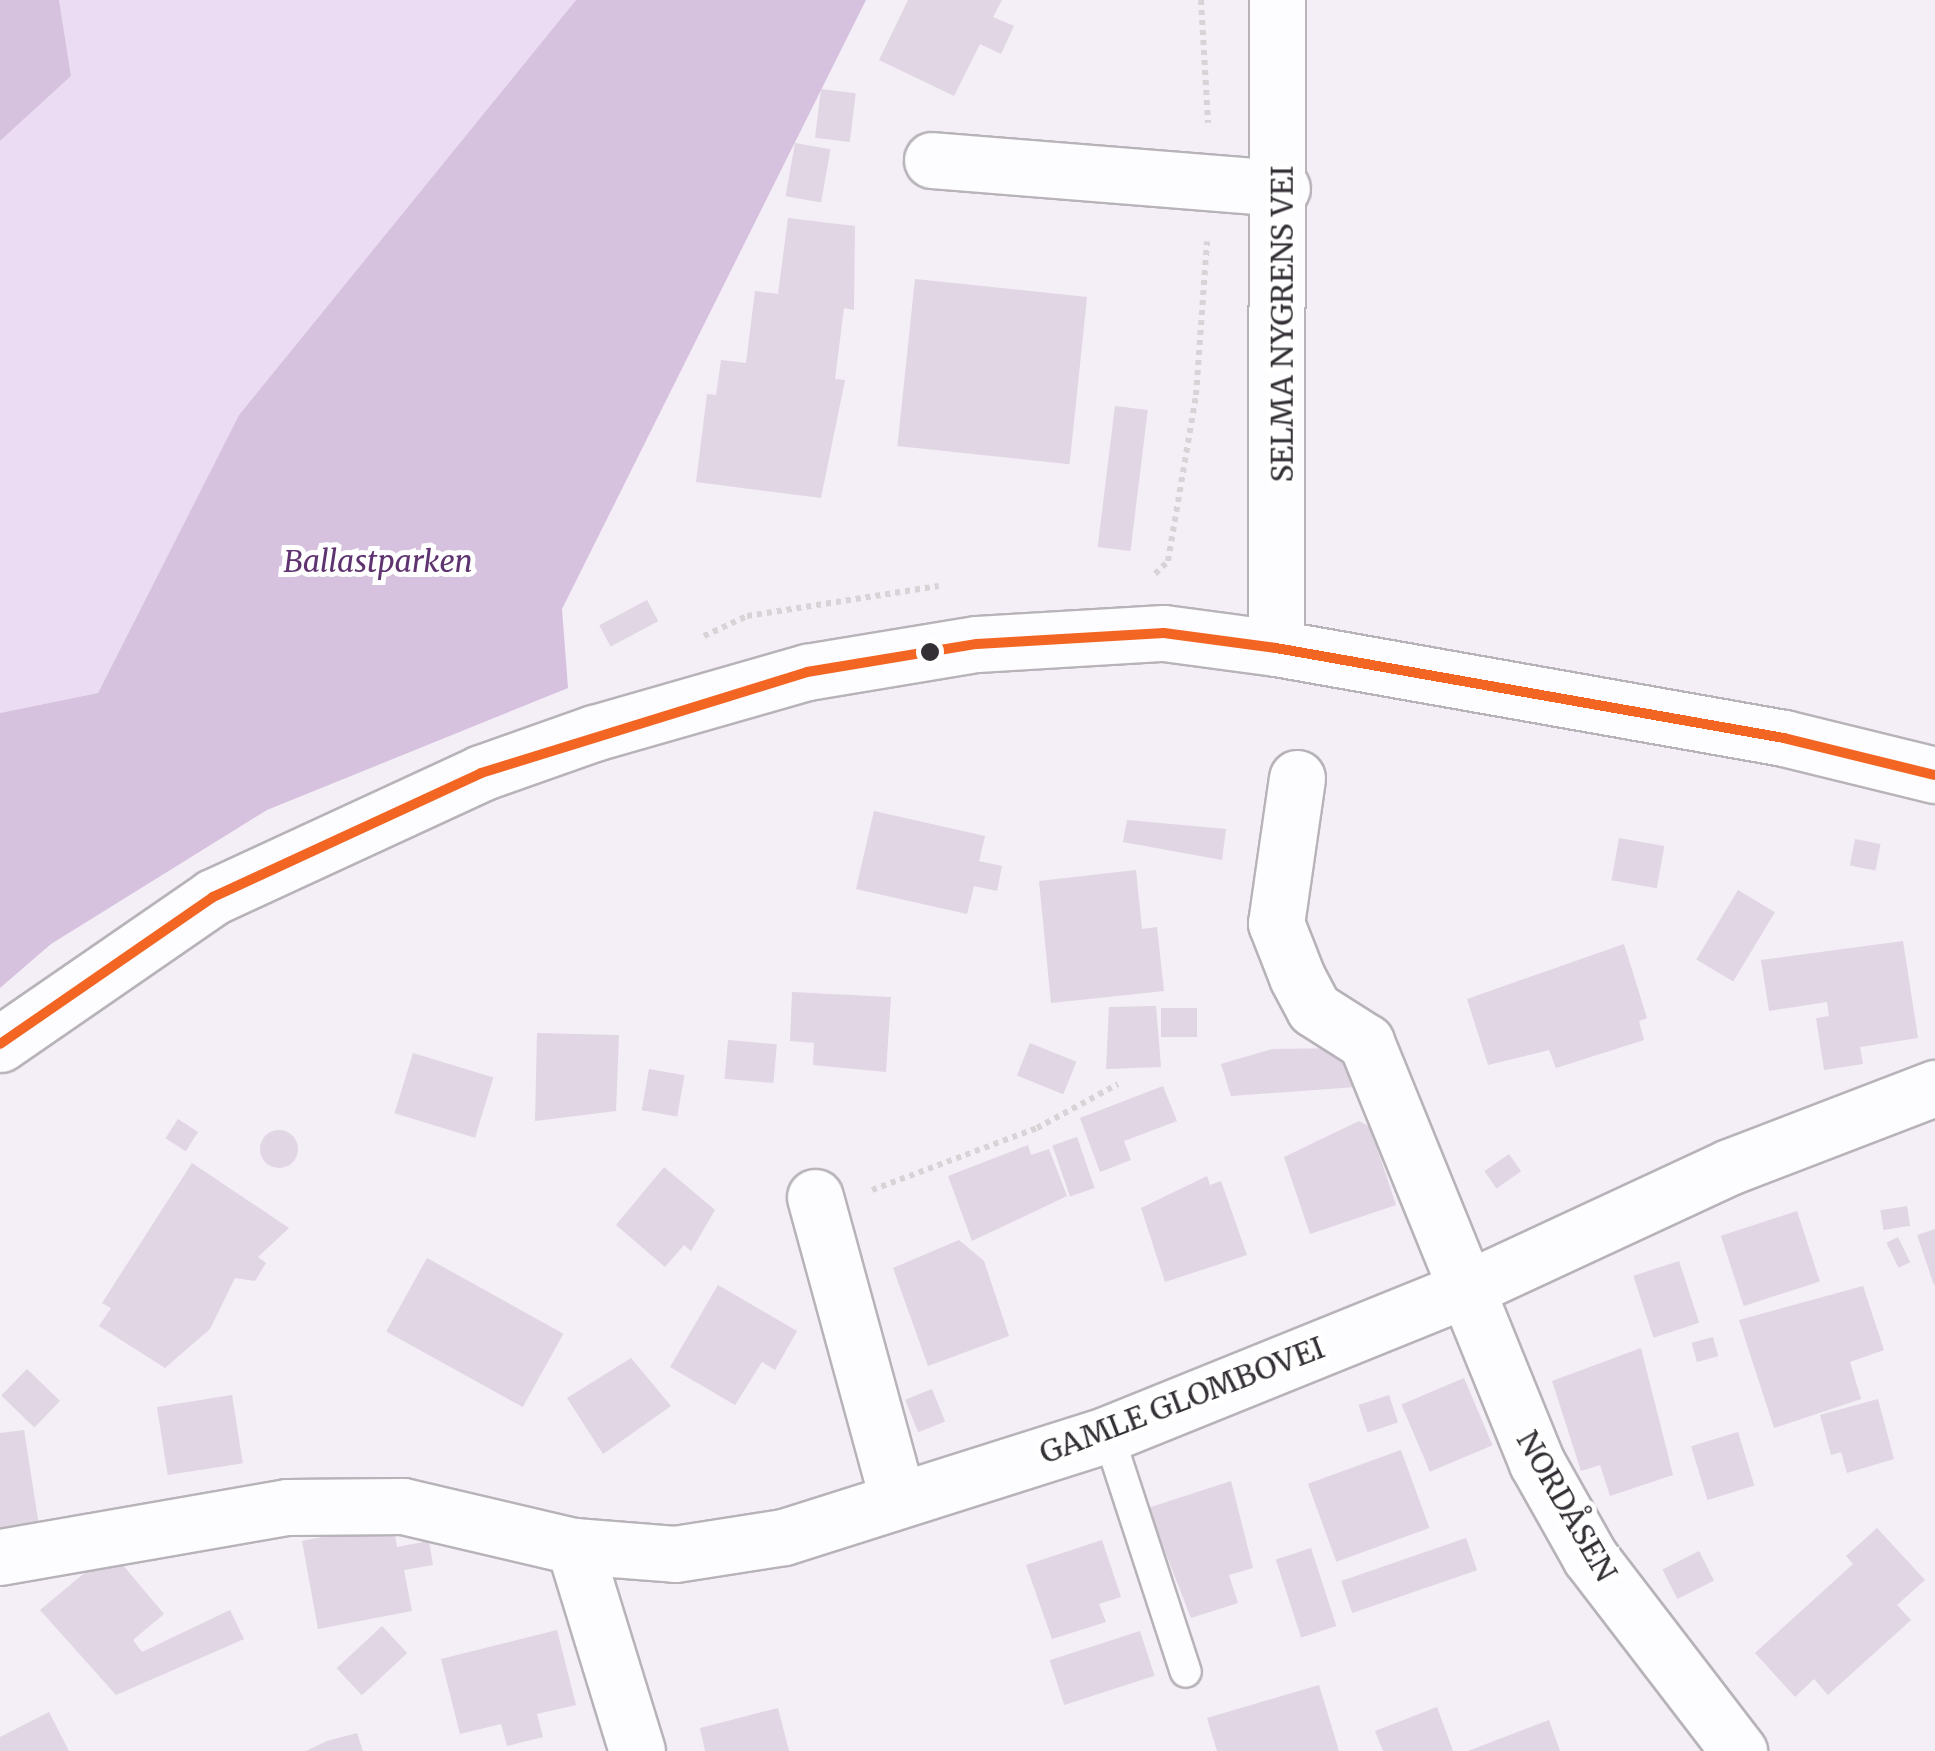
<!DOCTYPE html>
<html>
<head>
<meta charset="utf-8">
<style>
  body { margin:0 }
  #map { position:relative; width:1935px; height:1751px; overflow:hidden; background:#f4eef6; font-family:Merriweather,serif }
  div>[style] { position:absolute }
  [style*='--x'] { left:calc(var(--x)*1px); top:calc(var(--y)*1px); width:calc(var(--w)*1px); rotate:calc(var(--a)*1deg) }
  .green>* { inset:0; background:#ecdcf3 }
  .forest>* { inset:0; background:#d6c1df }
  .building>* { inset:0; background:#e0d6e4; transform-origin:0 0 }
  .round { border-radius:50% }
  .path>* { height:6px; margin-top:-3px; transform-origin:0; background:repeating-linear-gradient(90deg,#d6d4d7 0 5px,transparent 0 10px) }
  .roads { filter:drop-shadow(2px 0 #b7b3b9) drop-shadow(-2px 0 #b7b3b9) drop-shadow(0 2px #b7b3b9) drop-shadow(0 -2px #b7b3b9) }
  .lane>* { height:30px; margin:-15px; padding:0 15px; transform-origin:15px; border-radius:15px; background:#fdfcfe }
  .street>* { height:55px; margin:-27.5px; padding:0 27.5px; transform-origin:27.5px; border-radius:27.5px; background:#fdfcfe }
  .secondary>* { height:55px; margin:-27.5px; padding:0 27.5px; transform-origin:27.5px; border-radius:27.5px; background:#fdfcfe }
  .primary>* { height:55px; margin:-27.5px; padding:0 27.5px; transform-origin:27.5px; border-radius:27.5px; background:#fdfcfe }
  .bus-1>* { height:10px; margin:-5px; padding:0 5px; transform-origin:5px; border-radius:5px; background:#f26522 }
  .dots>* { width:28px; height:28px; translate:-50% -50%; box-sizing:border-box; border:5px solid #fff; border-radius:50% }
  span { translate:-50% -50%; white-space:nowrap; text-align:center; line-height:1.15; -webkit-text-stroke:10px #fff; paint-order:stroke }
  .street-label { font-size:30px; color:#332f35 }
  .park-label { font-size:30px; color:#5f3370; font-style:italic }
</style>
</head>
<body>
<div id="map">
  <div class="green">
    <div style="clip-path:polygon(59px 0,576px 0,239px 415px,98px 693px,0 713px,0 141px,71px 76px)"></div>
  </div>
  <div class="forest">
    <div style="clip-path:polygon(0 0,59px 0,71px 76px,0 141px)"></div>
    <div style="clip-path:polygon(576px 0,866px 0,562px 609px,568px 688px,267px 810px,51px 944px,0 988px,0 713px,98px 693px,239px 415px)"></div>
  </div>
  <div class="building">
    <div style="clip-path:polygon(908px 0,1002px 0,993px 17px,1014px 26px,1001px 54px,980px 44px,954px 96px,879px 60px)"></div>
    <div style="left:821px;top:89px;width:35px;height:49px;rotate:7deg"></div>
    <div style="left:795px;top:143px;width:36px;height:54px;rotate:10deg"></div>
    <div style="clip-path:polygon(788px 218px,855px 226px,854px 310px,844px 308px,835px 379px,845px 380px,821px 498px,696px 482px,707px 394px,716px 395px,721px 360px,746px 363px,755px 291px,778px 294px)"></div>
    <div style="left:915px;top:279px;width:173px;height:168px;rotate:6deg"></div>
    <div style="left:1115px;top:406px;width:33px;height:142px;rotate:7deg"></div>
    <div style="left:647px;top:600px;width:24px;height:54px;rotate:62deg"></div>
    <div style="clip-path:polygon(874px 811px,985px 836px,979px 861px,1002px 866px,997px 891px,974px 886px,967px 914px,856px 889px)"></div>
    <div style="clip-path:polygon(1127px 820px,1226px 829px,1222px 860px,1123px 842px)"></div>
    <div style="left:1619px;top:838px;width:46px;height:43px;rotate:10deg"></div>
    <div style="left:1855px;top:839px;width:26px;height:27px;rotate:11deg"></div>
    <div style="clip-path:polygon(1136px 870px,1142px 929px,1157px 927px,1164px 991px,1051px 1003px,1039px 881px)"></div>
    <div style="left:1738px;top:890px;width:43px;height:81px;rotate:31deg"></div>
    <div style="clip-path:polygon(1903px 941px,1918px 1038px,1860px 1047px,1863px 1064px,1824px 1070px,1816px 1018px,1829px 1016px,1827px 1002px,1769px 1011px,1761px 960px)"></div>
    <div style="clip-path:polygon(1624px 944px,1647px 1018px,1639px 1021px,1644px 1040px,1556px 1068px,1549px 1050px,1488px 1065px,1467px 999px)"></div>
    <div style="clip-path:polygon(792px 992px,891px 997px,886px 1072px,813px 1065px,814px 1043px,790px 1041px)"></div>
    <div style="clip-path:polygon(1156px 1006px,1161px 1067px,1106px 1069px,1109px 1007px)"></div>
    <div style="left:1161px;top:1008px;width:36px;height:29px"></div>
    <div style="clip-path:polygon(537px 1033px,619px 1035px,616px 1111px,535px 1121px)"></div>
    <div style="left:728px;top:1040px;width:49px;height:39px;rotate:5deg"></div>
    <div style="left:1030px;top:1043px;width:50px;height:35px;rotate:22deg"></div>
    <div style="clip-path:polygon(1344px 1048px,1356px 1087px,1231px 1096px,1221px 1064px,1272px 1049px)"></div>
    <div style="left:413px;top:1053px;width:84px;height:63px;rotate:17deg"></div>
    <div style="left:649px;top:1069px;width:36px;height:42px;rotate:10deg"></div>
    <div style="clip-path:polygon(1163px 1086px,1177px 1121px,1124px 1141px,1131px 1160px,1100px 1172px,1080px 1118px)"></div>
    <div style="left:178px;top:1119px;width:24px;height:23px;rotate:33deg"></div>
    <div style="clip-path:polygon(1359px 1121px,1370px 1127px,1396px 1205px,1310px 1234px,1284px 1157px)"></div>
    <div class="round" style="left:260px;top:1130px;width:38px;height:38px"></div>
    <div style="left:1077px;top:1137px;width:54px;height:26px;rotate:71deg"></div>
    <div style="clip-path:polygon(1028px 1145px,1031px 1155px,1049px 1149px,1067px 1196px,972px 1241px,948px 1176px)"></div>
    <div style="left:1509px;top:1154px;width:21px;height:30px;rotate:55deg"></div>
    <div style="clip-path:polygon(192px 1163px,289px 1228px,258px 1257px,266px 1263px,255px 1281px,235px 1278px,210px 1329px,165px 1368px,99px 1326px,111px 1308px,102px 1303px)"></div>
    <div style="clip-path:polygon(664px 1167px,715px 1210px,691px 1251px,684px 1245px,665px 1267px,616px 1225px)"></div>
    <div style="clip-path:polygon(1207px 1176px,1210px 1185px,1221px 1181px,1247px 1255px,1165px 1282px,1141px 1208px)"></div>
    <div style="left:1907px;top:1206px;width:20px;height:27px;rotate:81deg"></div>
    <div style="left:1797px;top:1211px;width:74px;height:80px;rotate:72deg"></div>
    <div style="clip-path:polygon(1935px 1229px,1935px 1284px,1934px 1285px,1917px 1235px)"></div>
    <div style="left:1898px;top:1237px;width:28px;height:13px;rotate:64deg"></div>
    <div style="clip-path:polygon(959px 1240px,984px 1261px,1009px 1336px,928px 1366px,893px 1268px)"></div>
    <div style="left:427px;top:1258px;width:156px;height:84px;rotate:29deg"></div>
    <div style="left:1679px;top:1261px;width:65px;height:48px;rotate:72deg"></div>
    <div style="clip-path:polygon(718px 1285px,797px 1331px,775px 1370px,762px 1362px,735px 1405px,670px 1367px)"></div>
    <div style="clip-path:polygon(1863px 1286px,1884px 1350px,1850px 1362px,1861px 1399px,1774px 1428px,1739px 1320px)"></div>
    <div style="left:1713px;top:1337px;width:20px;height:22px;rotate:75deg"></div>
    <div style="clip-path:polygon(1641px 1348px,1673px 1475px,1610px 1496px,1600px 1465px,1581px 1471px,1552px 1381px)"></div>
    <div style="clip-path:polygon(631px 1358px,671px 1406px,603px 1454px,567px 1398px)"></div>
    <div style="left:27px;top:1369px;width:46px;height:37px;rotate:44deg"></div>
    <div style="left:1464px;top:1378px;width:73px;height:68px;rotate:67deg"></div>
    <div style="left:932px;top:1389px;width:35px;height:29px;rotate:68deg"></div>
    <div style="left:232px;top:1395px;width:69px;height:76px;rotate:81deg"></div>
    <div style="left:1389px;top:1395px;width:29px;height:32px;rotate:72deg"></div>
    <div style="clip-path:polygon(1878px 1399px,1894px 1459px,1847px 1473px,1841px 1452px,1831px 1455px,1820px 1415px)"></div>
    <div style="clip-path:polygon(24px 1430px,40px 1532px,0 1538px,0 1433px)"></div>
    <div style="left:1738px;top:1432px;width:56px;height:49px;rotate:73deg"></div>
    <div style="left:1401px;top:1450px;width:83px;height:99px;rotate:70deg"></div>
    <div style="clip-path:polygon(1231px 1481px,1253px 1568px,1229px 1575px,1238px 1603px,1191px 1618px,1148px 1508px)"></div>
    <div style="clip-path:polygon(393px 1523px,397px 1547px,429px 1541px,433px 1565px,404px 1570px,412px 1611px,318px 1629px,302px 1541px)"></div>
    <div style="clip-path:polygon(1877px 1528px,1925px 1580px,1897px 1605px,1911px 1620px,1828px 1695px,1814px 1679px,1795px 1697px,1755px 1653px,1853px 1564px,1846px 1556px)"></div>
    <div style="left:1466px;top:1538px;width:34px;height:132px;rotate:71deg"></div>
    <div style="clip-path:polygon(1102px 1540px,1121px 1597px,1099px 1604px,1106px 1622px,1052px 1639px,1026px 1565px)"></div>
    <div style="left:1311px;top:1548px;width:82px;height:37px;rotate:72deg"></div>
    <div style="clip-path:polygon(111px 1551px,164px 1614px,133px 1640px,142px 1652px,230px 1610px,244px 1639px,116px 1695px,40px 1610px)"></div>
    <div style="left:1699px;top:1551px;width:33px;height:41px;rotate:63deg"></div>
    <div style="left:382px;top:1626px;width:37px;height:62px;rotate:47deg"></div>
    <div style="clip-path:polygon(557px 1630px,576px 1705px,537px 1714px,543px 1737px,507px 1746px,501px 1724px,460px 1734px,441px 1659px)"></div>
    <div style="left:1140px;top:1631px;width:47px;height:95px;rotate:72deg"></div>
    <div style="clip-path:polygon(1319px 1685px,1339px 1751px,1217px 1751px,1207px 1718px)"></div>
    <div style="clip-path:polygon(1437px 1707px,1453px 1751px,1383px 1751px,1375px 1731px)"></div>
    <div style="clip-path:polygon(778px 1708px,789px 1751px,705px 1751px,700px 1728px)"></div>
    <div style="clip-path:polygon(49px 1712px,69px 1751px,0 1751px,0 1737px)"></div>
    <div style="clip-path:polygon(1549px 1720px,1560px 1751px,1468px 1751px)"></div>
    <div style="clip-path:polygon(357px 1733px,363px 1751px,306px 1751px,327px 1741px)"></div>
  </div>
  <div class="path">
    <div style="--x:1201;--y:0;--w:123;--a:86.7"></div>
    <div style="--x:1168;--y:561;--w:168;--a:-80.4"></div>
    <div style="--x:1196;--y:395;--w:154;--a:-85.9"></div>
    <div style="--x:1155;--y:574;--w:18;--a:-45"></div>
    <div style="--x:704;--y:636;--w:47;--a:-24.9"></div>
    <div style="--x:747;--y:616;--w:194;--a:-8.9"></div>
    <div style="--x:872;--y:1190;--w:176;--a:-20.6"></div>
    <div style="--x:1037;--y:1128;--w:92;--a:-28.5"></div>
  </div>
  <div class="roads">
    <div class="lane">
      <div style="--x:1108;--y:1434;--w:250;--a:71.9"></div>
    </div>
    <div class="street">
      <div style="--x:932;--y:160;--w:351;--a:4.6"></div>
      <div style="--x:1297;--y:778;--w:147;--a:98.2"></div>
      <div style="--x:1276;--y:923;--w:58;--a:68.7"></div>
      <div style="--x:1297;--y:977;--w:36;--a:62"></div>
      <div style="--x:1314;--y:1009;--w:62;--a:32.4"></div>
      <div style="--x:1366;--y:1042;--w:454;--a:67.9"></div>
      <div style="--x:1537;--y:1463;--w:108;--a:60.6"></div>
      <div style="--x:1590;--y:1557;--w:245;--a:52.5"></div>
      <div style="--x:815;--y:1197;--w:314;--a:74.7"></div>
      <div style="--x:574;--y:1546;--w:214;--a:72.9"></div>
      <div style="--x:0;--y:1557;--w:291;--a:-9.9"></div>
      <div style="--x:287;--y:1507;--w:116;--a:-0.5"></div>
      <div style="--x:403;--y:1506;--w:176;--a:13.2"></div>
      <div style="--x:574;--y:1546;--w:101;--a:4.5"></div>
      <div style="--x:675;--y:1554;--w:110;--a:-8.9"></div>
      <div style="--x:784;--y:1537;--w:340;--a:-17.6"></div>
      <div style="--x:1108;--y:1434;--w:382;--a:-22"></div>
      <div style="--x:1462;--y:1291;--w:294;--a:-24.9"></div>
      <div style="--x:1729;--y:1167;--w:221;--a:-21"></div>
    </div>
    <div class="secondary">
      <div style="--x:0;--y:1044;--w:259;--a:-34.6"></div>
      <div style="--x:213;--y:897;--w:295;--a:-24.8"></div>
      <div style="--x:481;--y:773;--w:120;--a:-19.5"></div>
      <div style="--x:594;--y:733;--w:222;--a:-16"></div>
      <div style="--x:807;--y:672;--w:172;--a:-9.4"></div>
      <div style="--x:977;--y:644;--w:187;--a:-3.4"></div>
      <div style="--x:1164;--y:633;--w:113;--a:7.6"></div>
    </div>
    <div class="primary">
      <div style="--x:1277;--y:0;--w:648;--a:90.09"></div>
      <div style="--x:1276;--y:648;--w:516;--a:10.05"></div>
      <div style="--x:1784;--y:738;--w:155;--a:13.8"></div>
    </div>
  </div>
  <div class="bus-1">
    <div style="--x:0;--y:1044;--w:259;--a:-34.6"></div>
    <div style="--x:213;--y:897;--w:295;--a:-24.8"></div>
    <div style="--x:481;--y:773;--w:341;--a:-17.2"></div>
    <div style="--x:807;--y:672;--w:172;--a:-9.4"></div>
    <div style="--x:977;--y:644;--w:187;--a:-3.4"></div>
    <div style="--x:1164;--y:633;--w:113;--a:7.6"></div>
    <div style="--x:1276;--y:648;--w:516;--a:10.05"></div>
    <div style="--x:1784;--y:738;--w:155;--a:13.8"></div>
  </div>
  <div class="dots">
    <div style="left:930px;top:652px;background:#332f35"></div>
  </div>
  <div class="street-label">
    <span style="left:1282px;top:324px;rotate:-90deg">SELMA NYGRENS VEI</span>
    <span style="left:1182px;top:1400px;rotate:-21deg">GAMLE GLOMBOVEI</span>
    <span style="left:1567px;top:1506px;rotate:60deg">NORDÅSEN</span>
  </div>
  <div class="park-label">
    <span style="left:378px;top:561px">Ballastparken</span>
  </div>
</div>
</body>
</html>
